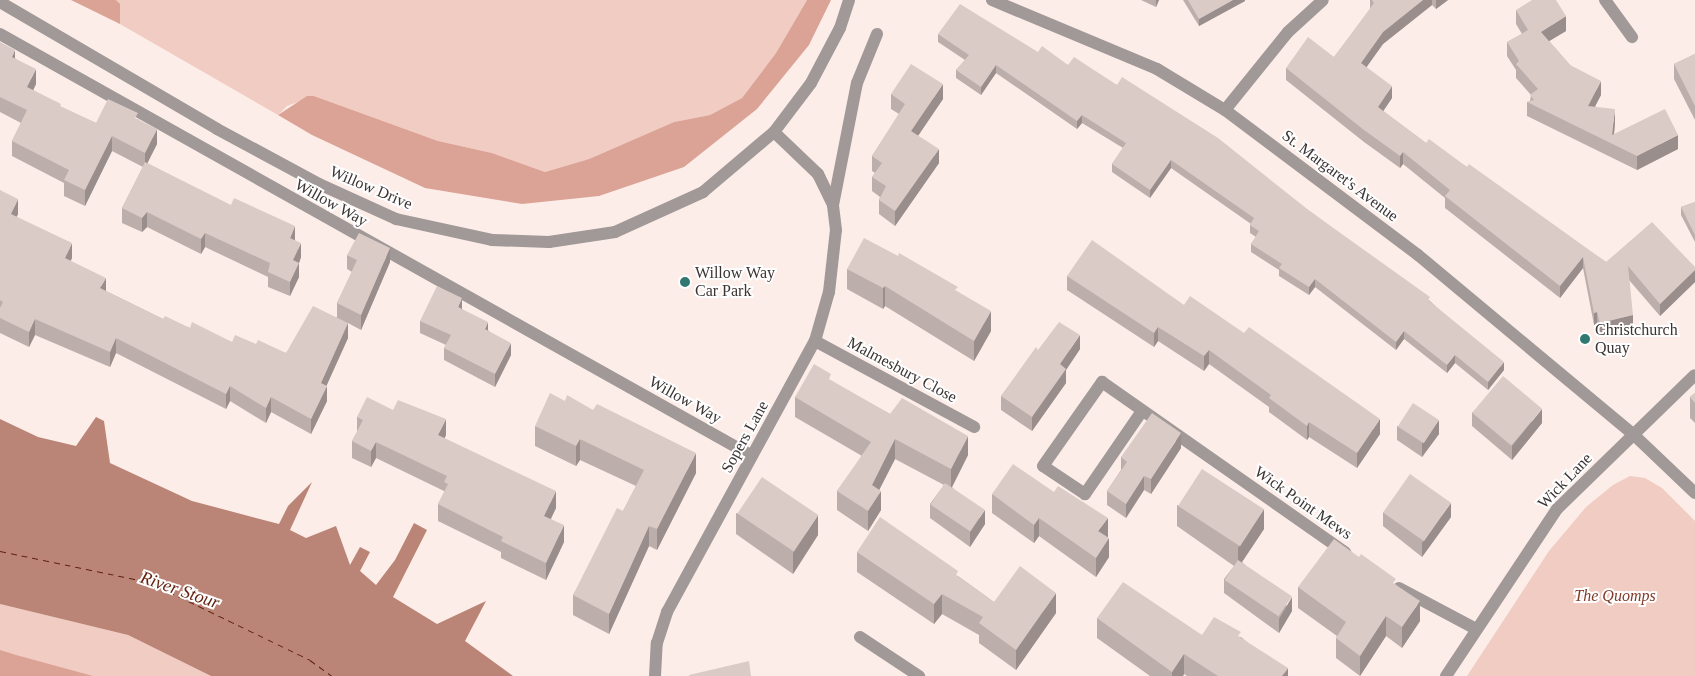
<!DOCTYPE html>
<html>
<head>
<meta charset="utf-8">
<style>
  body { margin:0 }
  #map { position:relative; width:1695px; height:676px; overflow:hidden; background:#fdede8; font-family:Georgia,serif }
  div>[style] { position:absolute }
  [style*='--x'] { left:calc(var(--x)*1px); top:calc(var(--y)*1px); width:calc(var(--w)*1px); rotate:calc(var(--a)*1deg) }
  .green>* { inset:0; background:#f1ccc2 }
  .forest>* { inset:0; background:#dba395 }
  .water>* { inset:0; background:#ba8476 }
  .ferry>* { height:1px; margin-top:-0.5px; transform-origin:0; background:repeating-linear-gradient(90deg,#621f0e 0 6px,transparent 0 11px) }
  .minor>* { height:12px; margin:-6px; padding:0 6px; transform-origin:6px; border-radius:6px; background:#a09997 }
  .wall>* { inset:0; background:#bcafab }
  .shaded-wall>* { inset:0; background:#998e8b }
  .building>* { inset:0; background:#dbcbc7; transform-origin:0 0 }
  .dots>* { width:14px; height:14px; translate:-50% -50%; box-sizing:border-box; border:2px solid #fefefe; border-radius:50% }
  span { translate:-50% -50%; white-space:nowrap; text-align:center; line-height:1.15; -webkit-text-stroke:4px #fefefe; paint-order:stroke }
  .street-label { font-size:16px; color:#3b3433 }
  .poi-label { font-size:16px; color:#3b3433 }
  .left { translate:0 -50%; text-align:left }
  .park-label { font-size:16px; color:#803b2a; font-style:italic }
  .water-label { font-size:18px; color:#621f0e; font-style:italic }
</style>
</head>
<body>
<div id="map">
  <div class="green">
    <div style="clip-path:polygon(116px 0,807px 0,776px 53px,742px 98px,710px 115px,674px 122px,589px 159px,545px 172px,492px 153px,438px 141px,314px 96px,287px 106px,278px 115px,120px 24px,120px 5px)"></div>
    <div style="clip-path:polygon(1630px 476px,1645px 478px,1662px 488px,1695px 521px,1695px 676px,1467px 676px,1549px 551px,1586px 507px,1613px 485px)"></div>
    <div style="clip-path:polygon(0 604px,128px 635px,211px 676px,0 676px)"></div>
  </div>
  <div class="forest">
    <div style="clip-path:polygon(71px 0,116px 0,120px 4px,120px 24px)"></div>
    <div style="clip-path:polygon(807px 0,831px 0,809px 45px,757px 109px,684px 167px,599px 196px,522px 204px,425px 188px,312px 135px,278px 115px,307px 96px,314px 96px,438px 141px,492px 153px,545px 172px,589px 159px,674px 122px,710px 115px,742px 98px,776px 53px)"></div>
    <div style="clip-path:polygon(0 650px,16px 655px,93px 676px,0 676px)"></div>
  </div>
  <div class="water">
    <div style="clip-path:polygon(96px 417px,104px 421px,110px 463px,192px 501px,279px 524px,288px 506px,312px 482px,290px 530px,306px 538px,336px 526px,350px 565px,360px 547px,370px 552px,360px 571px,376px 585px,395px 560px,414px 523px,427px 530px,393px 597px,437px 624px,486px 601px,465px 641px,513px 676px,211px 676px,128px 635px,0 604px,0 419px,38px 437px,76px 446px)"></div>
  </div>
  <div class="ferry">
    <div style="--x:0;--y:551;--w:152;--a:11.8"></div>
    <div style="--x:149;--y:582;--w:179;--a:25.8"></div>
    <div style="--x:310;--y:660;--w:27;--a:36"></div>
  </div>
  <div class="minor">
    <div style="--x:992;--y:0;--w:179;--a:22.7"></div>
    <div style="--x:1157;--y:69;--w:79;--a:31.1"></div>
    <div style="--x:1225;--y:110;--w:241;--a:36.9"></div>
    <div style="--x:1418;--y:255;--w:281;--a:39.8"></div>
    <div style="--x:1634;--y:435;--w:84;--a:43.6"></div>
    <div style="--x:1605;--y:0;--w:46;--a:53.9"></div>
    <div style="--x:0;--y:2;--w:251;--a:30.3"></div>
    <div style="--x:217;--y:129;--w:116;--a:28.3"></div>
    <div style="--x:319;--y:184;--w:85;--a:24.4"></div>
    <div style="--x:396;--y:219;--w:98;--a:12.3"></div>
    <div style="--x:492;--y:240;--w:57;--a:2"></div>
    <div style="--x:549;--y:242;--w:67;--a:-8.6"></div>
    <div style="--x:615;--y:232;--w:97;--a:-24.4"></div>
    <div style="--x:703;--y:192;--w:93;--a:-40.2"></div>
    <div style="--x:774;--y:132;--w:61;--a:-52.9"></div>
    <div style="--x:811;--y:83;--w:62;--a:-62.2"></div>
    <div style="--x:840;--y:28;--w:29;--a:-72"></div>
    <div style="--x:0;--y:34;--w:862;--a:29.3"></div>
    <div style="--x:1225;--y:110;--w:100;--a:-51.1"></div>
    <div style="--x:1288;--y:32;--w:47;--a:-42.4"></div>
    <div style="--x:774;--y:132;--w:61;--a:43.7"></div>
    <div style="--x:818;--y:174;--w:34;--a:64"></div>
    <div style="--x:815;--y:341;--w:181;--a:28.4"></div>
    <div style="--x:1142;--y:411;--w:101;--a:124.5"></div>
    <div style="--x:1085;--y:494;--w:50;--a:-146.3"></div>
    <div style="--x:1043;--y:466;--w:103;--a:-54.9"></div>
    <div style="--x:1102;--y:382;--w:297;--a:35"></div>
    <div style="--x:1399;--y:588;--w:87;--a:28"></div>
    <div style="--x:860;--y:637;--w:71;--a:33.5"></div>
    <div style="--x:655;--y:676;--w:33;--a:-87"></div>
    <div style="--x:657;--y:643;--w:33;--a:-72"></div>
    <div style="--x:667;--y:612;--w:309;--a:-61.4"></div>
    <div style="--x:815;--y:341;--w:51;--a:-74.1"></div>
    <div style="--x:829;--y:292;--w:62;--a:-83.6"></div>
    <div style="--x:836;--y:230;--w:25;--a:-97"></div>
    <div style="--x:833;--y:205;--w:124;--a:-78.9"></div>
    <div style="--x:857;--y:83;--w:53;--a:-67.8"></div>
    <div style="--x:1446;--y:676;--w:201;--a:-56.4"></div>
    <div style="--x:1557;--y:509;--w:192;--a:-44.2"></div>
  </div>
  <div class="wall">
    <div style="clip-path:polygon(1141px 0,1159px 0,1156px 7px)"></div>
    <div style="clip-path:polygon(1183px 0,1245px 0,1245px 1px,1199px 26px)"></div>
    <div style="clip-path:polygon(1370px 0,1448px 0,1436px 9px,1432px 5px,1383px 44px,1366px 67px,1392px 98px,1383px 111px,1426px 143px,1467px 167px,1606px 262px,1695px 267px,1695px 282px,1660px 316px,1629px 280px,1633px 327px,1600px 334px,1597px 324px,1594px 325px,1583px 268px,1560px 298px,1445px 208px,1445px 198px,1403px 164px,1400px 168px,1364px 142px,1286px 80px,1286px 68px,1334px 57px,1370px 10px)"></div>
    <div style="clip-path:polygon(1516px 10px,1566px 31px,1549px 41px,1570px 65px,1601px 95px,1595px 106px,1615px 123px,1614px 134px,1678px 149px,1637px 170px,1527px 116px,1527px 102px,1530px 101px,1531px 95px,1516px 78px,1516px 70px,1507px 56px,1507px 42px,1522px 34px,1516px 24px)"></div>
    <div style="clip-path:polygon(938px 34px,1038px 52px,1068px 65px,1117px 85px,1311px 212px,1430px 301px,1504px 370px,1488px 390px,1455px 363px,1447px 373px,1404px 339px,1396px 350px,1315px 287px,1309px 295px,1279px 276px,1279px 270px,1251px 252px,1251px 244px,1256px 237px,1250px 233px,1250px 225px,1251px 224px,1171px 168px,1150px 198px,1112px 172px,1112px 164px,1123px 148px,1082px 123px,1077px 129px,996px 73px,981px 95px,956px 78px,956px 70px,965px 60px,938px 42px)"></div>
    <div style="clip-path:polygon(0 42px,15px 58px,36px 84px,33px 90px,61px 107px,96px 123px,138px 119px,157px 144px,147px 163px,295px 240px,301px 257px,299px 263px,299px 277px,290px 296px,268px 287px,268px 277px,205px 247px,201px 254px,147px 227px,142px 232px,122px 223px,122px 208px,143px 167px,112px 151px,85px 206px,64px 196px,64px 183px,12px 156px,12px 141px,21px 123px,0 112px)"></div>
    <div style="clip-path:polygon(1695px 54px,1695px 120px,1674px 79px,1674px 64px)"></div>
    <div style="clip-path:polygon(891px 94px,943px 99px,918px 136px,939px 163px,895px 226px,879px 214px,879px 200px,880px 197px,872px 191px,872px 177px,875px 173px,872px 171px,872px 156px,899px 114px,891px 109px)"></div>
    <div style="clip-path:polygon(0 190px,18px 214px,16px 217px,72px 258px,70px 261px,106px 291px,163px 319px,232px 342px,256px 344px,286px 353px,337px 317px,337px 303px,352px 272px,347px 269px,347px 255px,390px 262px,361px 330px,348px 323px,348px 338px,326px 386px,327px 401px,311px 434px,271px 412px,266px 423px,230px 401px,226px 409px,116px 353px,110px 367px,35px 335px,29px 347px,0 333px)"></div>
    <div style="clip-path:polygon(1695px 202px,1695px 242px,1681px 215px,1681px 207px)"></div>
    <div style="clip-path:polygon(847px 269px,958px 292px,991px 331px,974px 361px,885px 306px,883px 309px,847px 289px)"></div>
    <div style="clip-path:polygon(1067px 276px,1184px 305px,1380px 434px,1357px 468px,1309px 437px,1307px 440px,1269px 412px,1269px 407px,1209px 364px,1204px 371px,1158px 341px,1154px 347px,1067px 290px)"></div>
    <div style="clip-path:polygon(462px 309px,488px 330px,511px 355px,495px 387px,444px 360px,444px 348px,446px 345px,420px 333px,420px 321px)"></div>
    <div style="clip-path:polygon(1080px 349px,1066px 370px,1066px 383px,1032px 431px,1001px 410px,1001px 396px,1038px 350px)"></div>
    <div style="clip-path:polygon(831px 381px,890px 414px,968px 455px,952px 487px,985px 524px,970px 547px,930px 518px,930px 504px,944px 485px,895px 459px,879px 490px,881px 510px,868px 531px,837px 510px,837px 491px,862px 456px,795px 417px,795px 397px)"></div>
    <div style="clip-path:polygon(1695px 393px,1695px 423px,1690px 418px,1690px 397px)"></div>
    <div style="clip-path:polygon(393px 410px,446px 435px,444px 438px,556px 508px,551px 519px,564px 542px,546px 580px,501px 558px,501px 552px,438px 521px,438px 504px,444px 493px,444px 491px,376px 458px,371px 467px,352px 458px,352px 441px,357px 432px,357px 417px)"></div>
    <div style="clip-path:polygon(1472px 412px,1542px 423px,1512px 460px,1472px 426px)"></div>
    <div style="clip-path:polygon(535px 426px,696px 473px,657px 550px,649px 546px,609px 634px,573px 615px,573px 595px,623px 511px,636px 486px,580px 460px,576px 466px,535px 446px)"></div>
    <div style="clip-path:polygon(1397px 426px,1439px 434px,1422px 457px,1397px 440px)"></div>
    <div style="clip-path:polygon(1181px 448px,1151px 494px,1144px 490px,1126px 518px,1107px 505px,1107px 491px,1121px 470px,1121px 457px)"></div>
    <div style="clip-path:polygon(992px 494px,1108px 537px,1109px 557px,1096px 577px,1039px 536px,1034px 543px,992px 513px)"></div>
    <div style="clip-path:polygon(1177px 505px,1264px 529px,1242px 562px,1292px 611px,1279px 633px,1224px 593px,1224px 579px,1234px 566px,1177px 526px)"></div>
    <div style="clip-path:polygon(1383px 512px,1451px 517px,1422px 557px,1383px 526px)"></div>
    <div style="clip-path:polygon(736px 513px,818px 535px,793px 574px,736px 534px)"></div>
    <div style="clip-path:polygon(857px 552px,958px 576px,994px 602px,1056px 613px,1016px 670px,979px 643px,979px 635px,942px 614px,934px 624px,857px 572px)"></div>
    <div style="clip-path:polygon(1396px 584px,1420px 621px,1402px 648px,1386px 636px,1360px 676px,1336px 658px,1336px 638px,1337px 636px,1298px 608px,1298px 587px)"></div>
    <div style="clip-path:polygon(1097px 618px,1202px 635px,1241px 637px,1288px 676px,1187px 676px,1184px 674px,1183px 676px,1150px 676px,1097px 638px)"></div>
  </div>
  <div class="shaded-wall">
    <div style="clip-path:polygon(1156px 0,1159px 0,1156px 7px)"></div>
    <div style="clip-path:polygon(1233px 0,1245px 0,1245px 1px,1199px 26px,1199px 19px)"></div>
    <div style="clip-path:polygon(1423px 0,1432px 0,1432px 5px,1383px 44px,1361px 75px,1361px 63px,1383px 32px)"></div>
    <div style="clip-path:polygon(1436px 0,1448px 0,1436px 9px)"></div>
    <div style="clip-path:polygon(1566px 16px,1566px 31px,1541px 46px,1541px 32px)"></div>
    <div style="clip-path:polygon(15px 50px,15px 65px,12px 57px)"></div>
    <div style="clip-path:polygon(996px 65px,996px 73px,981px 95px,981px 87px)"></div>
    <div style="clip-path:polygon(36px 69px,36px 84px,27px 103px,27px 87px)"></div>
    <div style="clip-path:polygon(1601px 81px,1601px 95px,1588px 120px,1588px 106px)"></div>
    <div style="clip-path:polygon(943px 84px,943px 99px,911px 146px,911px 131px)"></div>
    <div style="clip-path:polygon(1392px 86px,1392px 98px,1378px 119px,1378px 107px)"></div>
    <div style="clip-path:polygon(1615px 109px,1615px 123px,1613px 144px,1612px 135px)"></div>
    <div style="clip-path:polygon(1082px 115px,1082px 123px,1077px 129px,1077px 121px)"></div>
    <div style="clip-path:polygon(157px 129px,157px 144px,145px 168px,145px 153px)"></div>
    <div style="clip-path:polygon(1678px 135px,1678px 149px,1637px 170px,1637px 156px)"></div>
    <div style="clip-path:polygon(112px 136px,112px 151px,85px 206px,85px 190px)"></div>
    <div style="clip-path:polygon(939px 149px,939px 163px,895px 226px,895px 211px)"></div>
    <div style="clip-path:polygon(1403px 152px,1403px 164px,1400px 168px,1400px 156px)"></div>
    <div style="clip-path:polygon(1171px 160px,1171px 168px,1150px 198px,1150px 190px)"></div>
    <div style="clip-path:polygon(18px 199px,18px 214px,11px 229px,11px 214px)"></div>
    <div style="clip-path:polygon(147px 212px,147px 227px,142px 232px,142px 218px)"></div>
    <div style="clip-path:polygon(295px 226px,295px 240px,290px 252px,290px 238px)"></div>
    <div style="clip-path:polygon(205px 233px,205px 247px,201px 254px,201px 239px)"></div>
    <div style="clip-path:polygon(72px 243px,72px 258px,65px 274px,65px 258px)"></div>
    <div style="clip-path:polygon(301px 243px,301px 257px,299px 263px,299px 277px,290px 296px,290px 282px,293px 260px)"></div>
    <div style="clip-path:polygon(390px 248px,390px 262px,361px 330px,361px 315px)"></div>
    <div style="clip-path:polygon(1583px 257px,1583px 268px,1560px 298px,1560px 286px)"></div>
    <div style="clip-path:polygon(1695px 270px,1695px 282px,1660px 316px,1660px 304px)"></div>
    <div style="clip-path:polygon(106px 278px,106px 293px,100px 288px)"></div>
    <div style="clip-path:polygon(1315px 279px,1315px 287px,1309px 295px,1309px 287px)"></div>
    <div style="clip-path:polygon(885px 286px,885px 306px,883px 309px,883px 288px)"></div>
    <div style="clip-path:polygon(462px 298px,462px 310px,458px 307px)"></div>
    <div style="clip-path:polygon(991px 311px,991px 331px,974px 361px,974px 341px)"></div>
    <div style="clip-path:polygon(1597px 312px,1597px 324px,1594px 325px,1594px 313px)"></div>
    <div style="clip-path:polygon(1633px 315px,1633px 327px,1600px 334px,1600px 323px)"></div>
    <div style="clip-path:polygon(35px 319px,35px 335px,29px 347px,29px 332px)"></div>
    <div style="clip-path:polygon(488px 322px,488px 335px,485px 329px)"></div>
    <div style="clip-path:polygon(348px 323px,348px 338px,321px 398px,321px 383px)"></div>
    <div style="clip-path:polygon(1158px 327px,1158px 341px,1154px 347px,1154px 333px)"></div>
    <div style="clip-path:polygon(1404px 331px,1404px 339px,1396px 350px,1396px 342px)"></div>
    <div style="clip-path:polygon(1080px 335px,1080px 349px,1066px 370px,1066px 383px,1032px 431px,1032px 417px,1060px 364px)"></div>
    <div style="clip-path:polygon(116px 338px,116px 353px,110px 367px,110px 352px)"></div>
    <div style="clip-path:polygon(511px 343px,511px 355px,495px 387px,495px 374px)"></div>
    <div style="clip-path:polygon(1209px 350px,1209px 364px,1204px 371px,1204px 356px)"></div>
    <div style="clip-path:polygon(1455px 355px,1455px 363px,1447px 373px,1447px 365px)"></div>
    <div style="clip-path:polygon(1504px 362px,1504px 370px,1488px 390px,1488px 382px)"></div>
    <div style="clip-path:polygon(230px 386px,230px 401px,226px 409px,226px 394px)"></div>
    <div style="clip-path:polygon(327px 386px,327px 401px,311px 434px,311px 419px)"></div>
    <div style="clip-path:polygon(271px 397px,271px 412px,266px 423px,266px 408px)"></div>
    <div style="clip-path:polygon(1542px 409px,1542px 423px,1512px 460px,1512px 446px)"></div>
    <div style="clip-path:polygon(446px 419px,446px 435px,438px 452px,438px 435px)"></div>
    <div style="clip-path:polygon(1380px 419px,1380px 434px,1357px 468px,1357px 453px)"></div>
    <div style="clip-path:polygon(1439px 420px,1439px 434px,1422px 457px,1422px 443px)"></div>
    <div style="clip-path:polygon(1309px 422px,1309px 437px,1307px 440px,1307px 426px)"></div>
    <div style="clip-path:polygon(1181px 433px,1181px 448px,1151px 494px,1151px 479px)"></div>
    <div style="clip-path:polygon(968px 436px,968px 455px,951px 489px,951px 469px)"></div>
    <div style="clip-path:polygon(580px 439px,580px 460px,576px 466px,576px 446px)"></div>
    <div style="clip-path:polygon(895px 439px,895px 459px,872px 504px,872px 485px)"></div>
    <div style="clip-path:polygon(376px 442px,376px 458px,371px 467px,371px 451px)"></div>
    <div style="clip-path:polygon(696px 453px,696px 473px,657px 550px,657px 529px)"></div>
    <div style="clip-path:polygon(1144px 476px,1144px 490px,1126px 518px,1126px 504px)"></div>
    <div style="clip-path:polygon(556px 491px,556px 508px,544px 532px,544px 516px)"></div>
    <div style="clip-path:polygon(881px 491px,881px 510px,868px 531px,868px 511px)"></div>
    <div style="clip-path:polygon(1451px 503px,1451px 517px,1422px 557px,1422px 543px)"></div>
    <div style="clip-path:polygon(1264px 509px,1264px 529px,1238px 568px,1238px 548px)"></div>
    <div style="clip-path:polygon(985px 510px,985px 524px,970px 547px,970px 532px)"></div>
    <div style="clip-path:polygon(818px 515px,818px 535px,793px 574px,793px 553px)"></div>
    <div style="clip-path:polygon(1039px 518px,1039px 536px,1034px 543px,1034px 525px)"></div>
    <div style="clip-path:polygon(1108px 518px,1108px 537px,1098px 550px,1098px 531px)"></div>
    <div style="clip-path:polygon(564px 525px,564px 542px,546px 580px,546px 563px)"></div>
    <div style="clip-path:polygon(649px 526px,649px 546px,609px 634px,609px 614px)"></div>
    <div style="clip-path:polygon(1109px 538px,1109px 557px,1096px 577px,1096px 558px)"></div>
    <div style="clip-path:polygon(1056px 593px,1056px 613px,1016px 670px,1016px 650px)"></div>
    <div style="clip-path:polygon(942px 594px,942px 614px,934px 624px,934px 604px)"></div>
    <div style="clip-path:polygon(1292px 597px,1292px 611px,1279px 633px,1279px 619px)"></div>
    <div style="clip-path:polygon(1420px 601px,1420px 621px,1402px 648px,1402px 627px)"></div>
    <div style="clip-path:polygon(1386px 616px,1386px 636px,1360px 676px,1360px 656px)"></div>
    <div style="clip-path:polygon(1184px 654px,1184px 674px,1183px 676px,1172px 676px,1172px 672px)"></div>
    <div style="clip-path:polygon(1288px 668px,1288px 676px,1282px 676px)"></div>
  </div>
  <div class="building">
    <div style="clip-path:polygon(1188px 0,1233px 0,1199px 19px)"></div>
    <div style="clip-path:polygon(1372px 0,1423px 0,1383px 32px,1361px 63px,1392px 86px,1378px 107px,1426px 143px,1429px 139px,1467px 167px,1469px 164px,1606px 262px,1652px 222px,1695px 267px,1695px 270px,1660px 304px,1628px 266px,1633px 315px,1600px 323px,1597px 312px,1594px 313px,1583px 257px,1560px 286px,1445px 196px,1450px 190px,1403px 152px,1400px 156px,1364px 130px,1286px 68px,1308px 37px,1334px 57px,1374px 3px)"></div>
    <div style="clip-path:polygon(1532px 0,1556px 0,1566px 16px,1541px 32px,1570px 65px,1601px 81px,1588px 106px,1615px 109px,1612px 135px,1665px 109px,1678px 135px,1637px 156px,1527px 102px,1534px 100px,1530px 95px,1538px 89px,1516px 64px,1519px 61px,1507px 42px,1528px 30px,1516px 10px)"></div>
    <div style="clip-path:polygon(960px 4px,1038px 52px,1042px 46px,1068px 65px,1074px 57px,1117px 85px,1122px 77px,1218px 138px,1311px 212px,1430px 297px,1428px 300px,1504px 362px,1488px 382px,1455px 355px,1447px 365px,1404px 331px,1396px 342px,1315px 279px,1309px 287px,1279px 268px,1282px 264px,1251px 244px,1259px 231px,1250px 225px,1254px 218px,1171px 160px,1150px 190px,1112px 164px,1126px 143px,1082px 115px,1077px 121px,996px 65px,981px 87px,956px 70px,969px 55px,938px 34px)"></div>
    <div style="clip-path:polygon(0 42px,15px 50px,12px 57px,36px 69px,27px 87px,61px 104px,60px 106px,96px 123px,108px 99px,138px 113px,135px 118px,157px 129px,145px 153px,112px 136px,85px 190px,64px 180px,69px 170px,12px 141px,27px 110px,0 97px)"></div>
    <div style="clip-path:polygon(1695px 54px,1695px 106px,1674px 64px)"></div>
    <div style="clip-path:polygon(911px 64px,943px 84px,911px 131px,939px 149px,895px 211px,879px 200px,886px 186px,872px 177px,882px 163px,872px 156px,905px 104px,891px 94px)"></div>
    <div style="clip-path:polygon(145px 162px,231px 205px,234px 198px,295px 226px,290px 238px,301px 243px,293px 260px,299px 263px,290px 282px,268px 272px,270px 263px,205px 233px,201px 239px,147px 212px,142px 218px,122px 208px)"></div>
    <div style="clip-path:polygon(0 190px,18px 199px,11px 214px,72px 243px,65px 258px,106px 278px,100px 288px,163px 319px,165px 316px,190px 328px,192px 322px,232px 342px,235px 335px,256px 344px,258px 340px,286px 353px,313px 306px,348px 323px,321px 383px,327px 386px,311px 419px,271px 397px,266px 408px,230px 386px,226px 394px,116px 338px,110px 352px,35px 319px,29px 332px,0 318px,0 308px,3px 302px,0 300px)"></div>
    <div style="clip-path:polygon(1695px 202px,1695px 235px,1681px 207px)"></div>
    <div style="clip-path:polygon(359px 233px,390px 248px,361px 315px,337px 303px,357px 260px,347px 255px)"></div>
    <div style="clip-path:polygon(864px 238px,898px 256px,899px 253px,958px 287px,955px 290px,991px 311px,974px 341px,885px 286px,883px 288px,847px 269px)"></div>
    <div style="clip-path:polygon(1092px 240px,1184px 305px,1190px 296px,1244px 333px,1249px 327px,1380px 419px,1357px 453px,1309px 422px,1307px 426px,1269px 398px,1271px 395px,1209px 350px,1204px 356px,1158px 327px,1154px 333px,1067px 276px)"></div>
    <div style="clip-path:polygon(437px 286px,462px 298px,458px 307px,488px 322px,485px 329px,511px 343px,495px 374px,444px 348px,451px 335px,420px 321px)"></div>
    <div style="clip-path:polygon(1059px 322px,1080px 335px,1060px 364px,1066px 369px,1032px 417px,1001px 396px,1036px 347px,1038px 350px)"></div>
    <div style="clip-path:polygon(814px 364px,831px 374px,829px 379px,890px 414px,902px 398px,968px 436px,951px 469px,895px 439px,872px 485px,881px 491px,868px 511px,837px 491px,871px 442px,795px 397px)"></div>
    <div style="left:1503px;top:376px;width:51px;height:48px;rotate:40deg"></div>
    <div style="clip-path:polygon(550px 393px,565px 401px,567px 395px,593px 410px,597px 404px,696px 453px,657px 529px,649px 526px,609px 614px,573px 595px,617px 508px,623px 511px,644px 470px,580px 439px,576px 446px,535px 426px)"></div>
    <div style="clip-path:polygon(1695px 393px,1695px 403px,1690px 397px)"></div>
    <div style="clip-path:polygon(367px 397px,393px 410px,398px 400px,446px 419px,438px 435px,556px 491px,544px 516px,564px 525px,546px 563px,501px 541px,503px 537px,438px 504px,448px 484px,444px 482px,447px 476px,376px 442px,371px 451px,352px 441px,363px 420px,357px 417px)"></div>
    <div style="left:1413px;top:403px;width:31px;height:28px;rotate:33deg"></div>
    <div style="clip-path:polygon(1152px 413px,1181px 433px,1151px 479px,1144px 476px,1126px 504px,1107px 491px,1127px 462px,1121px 457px)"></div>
    <div style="clip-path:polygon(1013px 464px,1054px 492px,1058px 486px,1108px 518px,1098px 531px,1109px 538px,1096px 558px,1039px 518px,1034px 525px,992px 494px)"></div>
    <div style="left:1202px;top:469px;width:74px;height:44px;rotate:33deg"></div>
    <div style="left:1410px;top:474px;width:50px;height:47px;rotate:35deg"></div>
    <div style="left:762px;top:477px;width:68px;height:44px;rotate:34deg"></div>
    <div style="left:945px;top:483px;width:48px;height:26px;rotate:34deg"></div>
    <div style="clip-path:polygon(880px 517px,958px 571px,956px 575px,994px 602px,1020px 566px,1056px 593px,1016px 650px,979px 623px,983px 617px,942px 594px,934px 604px,857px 552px)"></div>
    <div style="clip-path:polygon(1334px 539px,1359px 557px,1361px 554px,1396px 579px,1393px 583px,1420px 601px,1402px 627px,1386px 616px,1360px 656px,1336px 638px,1346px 622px,1298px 587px)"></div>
    <div style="left:1238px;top:560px;width:65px;height:24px;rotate:34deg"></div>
    <div style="clip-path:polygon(1123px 582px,1202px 635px,1214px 617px,1241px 632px,1238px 636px,1288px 668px,1282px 676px,1218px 676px,1184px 654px,1172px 672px,1097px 618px)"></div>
    <div style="clip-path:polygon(749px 661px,751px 676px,689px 676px,689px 675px)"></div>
  </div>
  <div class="dots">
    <div style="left:685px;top:282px;background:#317870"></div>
    <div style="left:1585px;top:339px;background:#317870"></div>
  </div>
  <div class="street-label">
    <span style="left:1340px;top:176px;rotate:37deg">St. Margaret's Avenue</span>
    <span style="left:371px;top:188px;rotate:23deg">Willow Drive</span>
    <span style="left:331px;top:203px;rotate:29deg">Willow Way</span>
    <span style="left:902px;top:370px;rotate:28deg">Malmesbury Close</span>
    <span style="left:685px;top:400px;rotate:29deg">Willow Way</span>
    <span style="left:745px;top:437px;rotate:-61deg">Sopers Lane</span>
    <span style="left:1565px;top:481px;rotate:-46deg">Wick Lane</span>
    <span style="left:1303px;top:503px;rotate:35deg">Wick Point Mews</span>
  </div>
  <div class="poi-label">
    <span class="left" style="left:695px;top:282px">Willow Way<br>Car Park</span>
    <span class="left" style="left:1595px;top:339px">Christchurch<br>Quay</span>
  </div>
  <div class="park-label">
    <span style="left:1615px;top:596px">The Quomps</span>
  </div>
  <div class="water-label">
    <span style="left:180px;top:590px;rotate:19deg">River Stour</span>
  </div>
</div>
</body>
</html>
